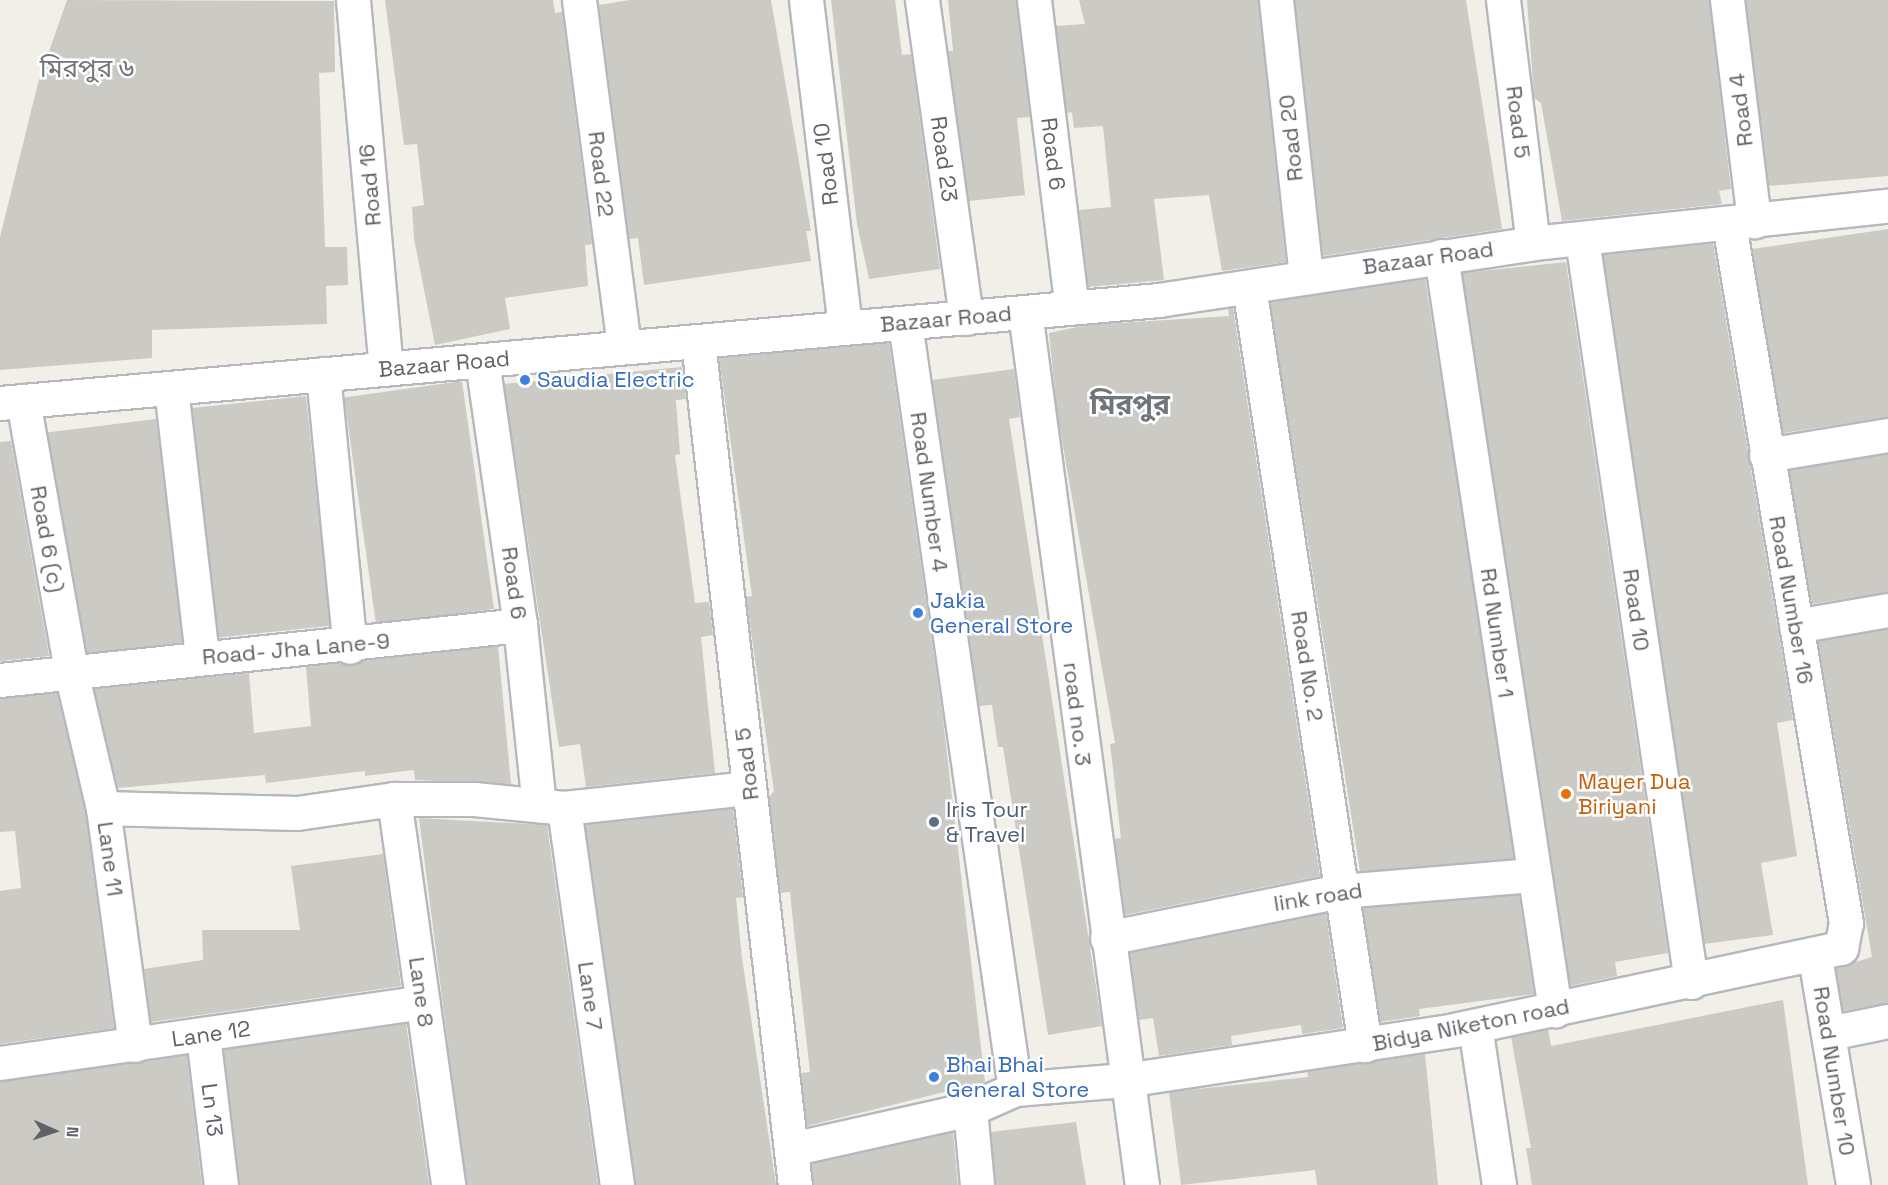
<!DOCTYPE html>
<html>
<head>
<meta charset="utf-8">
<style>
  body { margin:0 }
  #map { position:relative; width:1888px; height:1185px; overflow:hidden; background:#f1efe8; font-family:"Space Grotesk","Noto Sans Bengali",sans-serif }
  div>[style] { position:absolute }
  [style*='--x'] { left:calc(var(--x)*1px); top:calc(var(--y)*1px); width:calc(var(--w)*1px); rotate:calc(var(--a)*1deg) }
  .building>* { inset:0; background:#cccac5; transform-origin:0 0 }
  .roads { filter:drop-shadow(2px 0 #b5b8bc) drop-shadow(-2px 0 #b5b8bc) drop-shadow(0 2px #b5b8bc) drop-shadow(0 -2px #b5b8bc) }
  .minor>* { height:33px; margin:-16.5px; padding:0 16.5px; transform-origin:16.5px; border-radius:16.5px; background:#fff }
  .dots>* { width:16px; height:16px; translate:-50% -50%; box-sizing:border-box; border:3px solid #fff; border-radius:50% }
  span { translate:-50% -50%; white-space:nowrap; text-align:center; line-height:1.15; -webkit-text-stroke:5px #fff; paint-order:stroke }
  .street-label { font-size:22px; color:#5f6368 }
  .shop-label { font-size:22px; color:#366cbe }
  .left { translate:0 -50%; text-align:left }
  .food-label { font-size:22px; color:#c56008 }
  .service-label { font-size:22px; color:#4e5e75 }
  .quarter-label { font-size:26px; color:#70757a }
  .district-label { font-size:28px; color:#70757a; font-weight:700 }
  .north { position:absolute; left:24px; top:1101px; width:60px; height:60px; -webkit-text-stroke:4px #fff; paint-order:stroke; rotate:93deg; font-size:16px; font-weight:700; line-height:24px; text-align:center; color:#5f6368 }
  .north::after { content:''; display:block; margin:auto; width:21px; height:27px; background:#5f6368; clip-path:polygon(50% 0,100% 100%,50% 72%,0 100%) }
</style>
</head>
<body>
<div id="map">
  <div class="building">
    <div style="clip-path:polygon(67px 0,334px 1px,335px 72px,319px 73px,325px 247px,347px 247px,348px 285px,326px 286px,327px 324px,152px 330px,152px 358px,0 370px,0 237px,38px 83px)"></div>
    <div style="clip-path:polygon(385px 0,553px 0,555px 13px,562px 12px,592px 244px,585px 245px,588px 286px,505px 298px,510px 329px,435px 345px,414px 239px,412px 207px,424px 205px,417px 144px,404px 145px)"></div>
    <div style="clip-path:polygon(630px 0,771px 0,811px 231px,806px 231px,811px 261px,644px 285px,638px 238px,629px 239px,599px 5px)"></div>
    <div style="clip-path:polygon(831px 0,895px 0,902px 55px,911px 54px,940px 269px,869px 279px,857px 224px)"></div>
    <div style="clip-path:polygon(948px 0,1016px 0,1030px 117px,1017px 118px,1025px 195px,969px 201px,948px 51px,953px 51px)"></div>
    <div style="clip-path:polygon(1079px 0,1258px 0,1286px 262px,1222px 271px,1209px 195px,1154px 199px,1164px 280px,1088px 287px,1079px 210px,1111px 207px,1103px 126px,1074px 128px,1072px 112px,1067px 113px,1056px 26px,1085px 24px)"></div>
    <div style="clip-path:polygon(1295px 0,1466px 0,1502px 229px,1323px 256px)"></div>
    <div style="clip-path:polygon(1527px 0,1709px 0,1731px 189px,1719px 191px,1722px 204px,1562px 221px,1541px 103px,1534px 98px)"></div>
    <div style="clip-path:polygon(1746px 0,1888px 0,1888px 176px,1769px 186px)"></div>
    <div style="clip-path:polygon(1888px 229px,1888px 417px,1783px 433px,1752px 249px)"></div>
    <div style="clip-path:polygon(1713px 243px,1793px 720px,1777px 723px,1797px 856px,1761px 863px,1773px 935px,1704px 944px,1603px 255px)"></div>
    <div style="clip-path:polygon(1566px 262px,1668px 953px,1615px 962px,1617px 976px,1570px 986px,1462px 273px)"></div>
    <div style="left:1425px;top:278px;width:587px;height:157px;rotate:81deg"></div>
    <div style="clip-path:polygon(1228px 308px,1233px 308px,1320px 876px,1125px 915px,1114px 839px,1121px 838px,1110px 744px,1115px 743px,1057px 412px,1049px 333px,1087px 325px,1229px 316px)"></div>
    <div style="clip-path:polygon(889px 343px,942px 711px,985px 1082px,807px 1126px,801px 1073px,810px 1072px,794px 931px,790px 892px,780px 893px,769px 797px,774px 791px,746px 597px,752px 596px,719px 358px)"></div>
    <div style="clip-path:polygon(682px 367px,686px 399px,676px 400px,680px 454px,675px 455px,695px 603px,709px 602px,713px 635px,701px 637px,715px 773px,586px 787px,580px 744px,559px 747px,504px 384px)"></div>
    <div style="clip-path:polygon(1014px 369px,1020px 417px,1009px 419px,1102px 1026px,1048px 1035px,1003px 747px,998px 747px,992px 705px,979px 706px,932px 380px)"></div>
    <div style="left:462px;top:381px;width:230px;height:119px;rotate:82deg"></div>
    <div style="left:306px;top:396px;width:231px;height:114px;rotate:84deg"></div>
    <div style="left:156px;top:419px;width:225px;height:110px;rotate:83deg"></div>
    <div style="clip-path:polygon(11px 441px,49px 656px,0 661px,0 442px)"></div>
    <div style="clip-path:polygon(1888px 454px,1888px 592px,1812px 604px,1789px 470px)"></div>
    <div style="clip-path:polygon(1888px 629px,1888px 1003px,1843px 1011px,1836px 968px,1872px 957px,1818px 641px)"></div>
    <div style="clip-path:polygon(498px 646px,511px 784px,415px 780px,414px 770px,365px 776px,365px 771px,266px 783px,265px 775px,118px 788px,94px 689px,249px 673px,254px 733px,311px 726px,306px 667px)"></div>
    <div style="clip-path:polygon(57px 693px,85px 811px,114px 1028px,0 1044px,0 891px,21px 888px,15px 831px,0 832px,0 698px)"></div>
    <div style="clip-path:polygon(733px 809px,743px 897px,736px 898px,742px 958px,776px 1185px,635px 1185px,585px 825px)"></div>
    <div style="clip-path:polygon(419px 818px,547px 825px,598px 1185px,466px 1185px)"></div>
    <div style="clip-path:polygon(383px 854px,401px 986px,151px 1022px,144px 969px,203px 960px,202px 930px,300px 930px,291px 866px)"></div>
    <div style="clip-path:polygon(1519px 895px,1534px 994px,1419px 1009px,1420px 1016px,1380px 1022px,1363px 908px)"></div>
    <div style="clip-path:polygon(1326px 913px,1343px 1028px,1302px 1034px,1301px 1025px,1231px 1036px,1232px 1045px,1159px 1056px,1153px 1018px,1139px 1020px,1130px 953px)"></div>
    <div style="clip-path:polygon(1783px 1000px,1808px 1185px,1532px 1185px,1526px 1148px,1531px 1148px,1511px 1037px,1548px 1029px,1551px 1046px)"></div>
    <div style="clip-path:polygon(406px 1023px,429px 1185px,239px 1185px,224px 1050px)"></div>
    <div style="clip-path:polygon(1425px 1053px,1438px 1185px,1317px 1185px,1315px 1170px,1181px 1185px,1169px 1092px,1308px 1077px,1307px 1071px)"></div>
    <div style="clip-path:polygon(187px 1055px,202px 1185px,0 1185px,0 1081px)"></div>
    <div style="clip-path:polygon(1076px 1122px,1086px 1185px,995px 1185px,991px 1132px)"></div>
    <div style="clip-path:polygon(953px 1132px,958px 1185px,813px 1185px,811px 1164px)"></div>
  </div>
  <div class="roads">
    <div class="minor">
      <div style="--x:353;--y:0;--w:370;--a:84.9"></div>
      <div style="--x:579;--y:0;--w:350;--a:82.6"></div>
      <div style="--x:806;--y:0;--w:330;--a:83.2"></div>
      <div style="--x:922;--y:0;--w:321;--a:82.1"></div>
      <div style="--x:1034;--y:0;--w:310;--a:83"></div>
      <div style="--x:1276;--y:0;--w:278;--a:83.8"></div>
      <div style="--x:1503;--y:0;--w:245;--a:83"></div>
      <div style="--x:1727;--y:0;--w:223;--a:83"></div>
      <div style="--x:1582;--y:239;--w:751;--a:81.65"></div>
      <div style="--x:1441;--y:256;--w:763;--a:81.4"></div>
      <div style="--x:1249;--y:287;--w:767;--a:81.3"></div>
      <div style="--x:1025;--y:312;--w:881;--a:82.37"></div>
      <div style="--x:905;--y:323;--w:774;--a:81.83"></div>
      <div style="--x:698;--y:342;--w:849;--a:83.44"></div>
      <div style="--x:482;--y:361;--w:267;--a:81.8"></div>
      <div style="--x:520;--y:625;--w:181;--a:84"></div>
      <div style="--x:323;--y:374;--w:274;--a:84.4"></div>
      <div style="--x:171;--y:388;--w:269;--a:83.4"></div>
      <div style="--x:23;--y:401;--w:279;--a:79.9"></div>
      <div style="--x:72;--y:676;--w:136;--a:76.8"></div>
      <div style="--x:103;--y:808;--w:239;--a:82.3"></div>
      <div style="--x:0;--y:403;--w:1163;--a:-5.08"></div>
      <div style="--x:1158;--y:300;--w:379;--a:-8.6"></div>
      <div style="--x:1533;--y:243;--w:357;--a:-6"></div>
      <div style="--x:1766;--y:455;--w:124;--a:-9.3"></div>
      <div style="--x:1796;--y:626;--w:93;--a:-9.9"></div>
      <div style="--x:0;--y:680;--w:523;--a:-6.04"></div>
      <div style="--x:394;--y:799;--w:390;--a:82"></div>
      <div style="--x:103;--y:808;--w:194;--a:1.5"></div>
      <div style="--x:297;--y:813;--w:98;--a:-8.2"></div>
      <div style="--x:394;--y:799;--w:80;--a:0"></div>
      <div style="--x:474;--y:799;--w:90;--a:5.7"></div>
      <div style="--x:564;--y:808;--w:186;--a:-6.2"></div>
      <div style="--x:564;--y:808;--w:381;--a:82"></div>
      <div style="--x:1107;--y:938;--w:239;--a:-11.4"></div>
      <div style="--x:1341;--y:891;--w:193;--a:-4.8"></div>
      <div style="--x:1815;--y:957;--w:231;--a:80.5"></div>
      <div style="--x:1475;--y:1026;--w:161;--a:81.4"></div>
      <div style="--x:1829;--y:1033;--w:60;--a:-11.5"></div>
      <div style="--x:203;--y:1035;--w:151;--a:83.2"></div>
      <div style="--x:0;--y:1063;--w:427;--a:-8.2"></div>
      <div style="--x:970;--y:1109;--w:76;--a:84.7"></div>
      <div style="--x:791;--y:1149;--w:183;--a:-12.6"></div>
      <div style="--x:970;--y:1109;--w:49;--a:-24"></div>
      <div style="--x:1015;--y:1089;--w:110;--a:-4.7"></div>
      <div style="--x:1125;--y:1080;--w:333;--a:-8.6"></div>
      <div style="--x:1454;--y:1030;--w:396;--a:-12"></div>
      <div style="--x:1841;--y:948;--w:25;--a:-79"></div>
      <div style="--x:1846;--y:923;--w:709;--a:-99.5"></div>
    </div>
  </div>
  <div class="dots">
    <div style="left:525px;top:380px;background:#3f7fe0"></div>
    <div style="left:918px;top:613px;background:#3f7fe0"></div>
    <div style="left:1566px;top:794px;background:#e8710a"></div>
    <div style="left:934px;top:822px;background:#5c6f8a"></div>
    <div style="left:934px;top:1077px;background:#3f7fe0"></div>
  </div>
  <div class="street-label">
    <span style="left:1741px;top:110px;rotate:-97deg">Road 4</span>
    <span style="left:1518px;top:122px;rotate:83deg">Road 5</span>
    <span style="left:1291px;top:138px;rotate:-96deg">Road 20</span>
    <span style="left:1053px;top:154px;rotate:83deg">Road 6</span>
    <span style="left:944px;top:159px;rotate:82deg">Road 23</span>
    <span style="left:826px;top:164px;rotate:-97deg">Road 10</span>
    <span style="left:601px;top:174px;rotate:83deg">Road 22</span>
    <span style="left:370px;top:185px;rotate:-95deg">Road 16</span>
    <span style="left:1428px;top:258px;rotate:-8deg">Bazaar Road</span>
    <span style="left:946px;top:319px;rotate:-5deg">Bazaar Road</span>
    <span style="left:444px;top:364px;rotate:-5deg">Bazaar Road</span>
    <span style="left:929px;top:492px;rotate:82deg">Road Number 4</span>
    <span style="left:47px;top:539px;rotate:80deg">Road 6 (c)</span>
    <span style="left:514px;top:583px;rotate:82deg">Road 6</span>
    <span style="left:1791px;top:600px;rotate:80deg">Road Number 16</span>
    <span style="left:1636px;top:610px;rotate:82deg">Road 10</span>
    <span style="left:1497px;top:633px;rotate:82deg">Rd Number 1</span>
    <span style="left:296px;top:649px;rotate:-5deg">Road- Jha Lane-9</span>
    <span style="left:1307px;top:666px;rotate:81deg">Road No. 2</span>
    <span style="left:1077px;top:714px;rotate:83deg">road no. 3</span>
    <span style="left:747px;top:764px;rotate:-97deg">Road 5</span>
    <span style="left:110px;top:859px;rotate:82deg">Lane 11</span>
    <span style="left:1318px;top:897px;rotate:-9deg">link road</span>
    <span style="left:421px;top:992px;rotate:82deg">Lane 8</span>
    <span style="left:590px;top:996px;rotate:82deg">Lane 7</span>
    <span style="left:1471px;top:1025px;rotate:-11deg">Bidya Niketon road</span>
    <span style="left:211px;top:1034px;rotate:-8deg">Lane 12</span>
    <span style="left:1834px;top:1071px;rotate:81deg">Road Number 10</span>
    <span style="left:212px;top:1110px;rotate:83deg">Ln 13</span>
  </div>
  <div class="shop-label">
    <span class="left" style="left:537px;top:380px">Saudia Electric</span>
    <span class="left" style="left:930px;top:613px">Jakia<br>General Store</span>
    <span class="left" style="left:946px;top:1077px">Bhai Bhai<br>General Store</span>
  </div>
  <div class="food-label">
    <span class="left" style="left:1578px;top:794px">Mayer Dua<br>Biriyani</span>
  </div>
  <div class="service-label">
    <span class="left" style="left:946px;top:822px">Iris Tour<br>&amp; Travel</span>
  </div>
  <div class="quarter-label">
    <span style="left:87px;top:69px">মিরপুর ৬</span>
  </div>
  <div class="district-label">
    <span style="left:1130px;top:404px">মিরপুর</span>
  </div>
  <div class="north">N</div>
</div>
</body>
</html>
